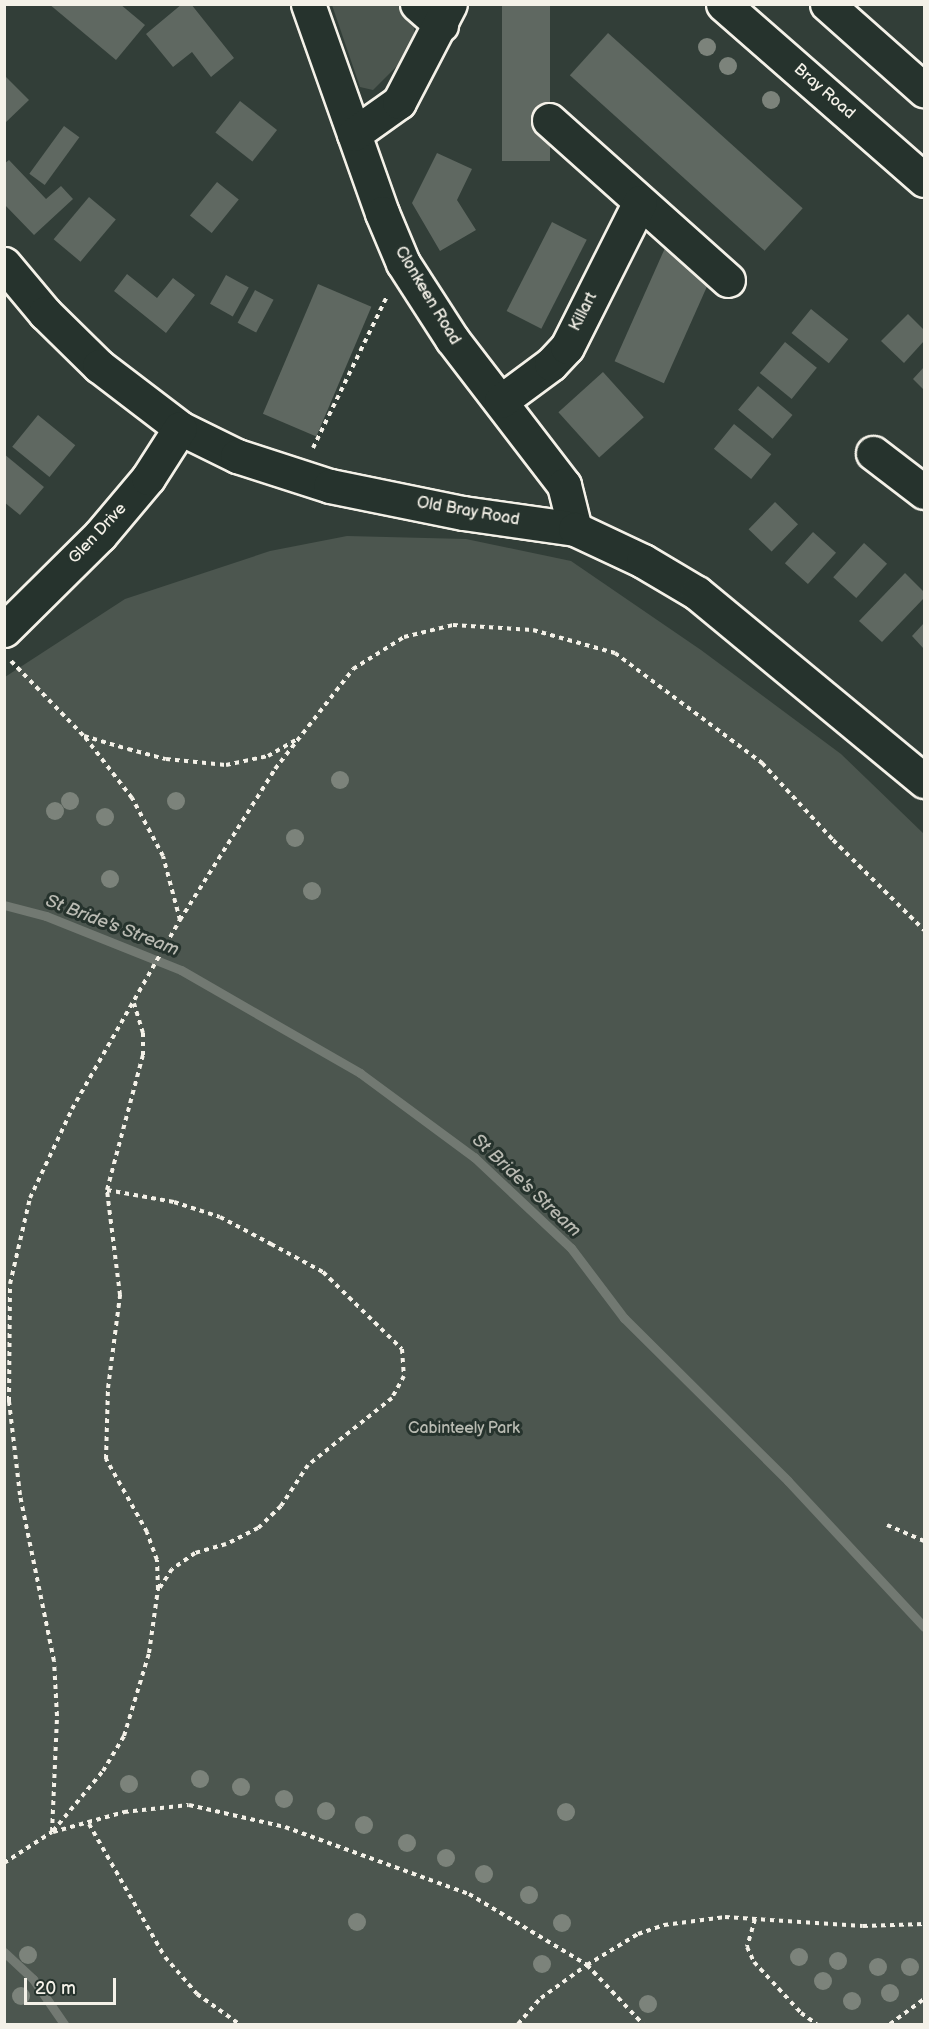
<!DOCTYPE html>
<html>
<head>
<meta charset="utf-8">
<style>
  body { margin:0 }
  #map { position:relative; width:929px; height:2029px; overflow:hidden; background:#323e38; font-family:"Balsamiq Sans",sans-serif }
  div>[style] { position:absolute }
  [style*='--x'] { left:calc(var(--x)*1px); top:calc(var(--y)*1px); width:calc(var(--w)*1px); rotate:calc(var(--a)*1deg) }
  .green>* { inset:0; background:#4c564f }
  .stream>* { height:9px; margin:-4.5px; padding:0 4.5px; transform-origin:4.5px; border-radius:4.5px; background:#727972 }
  .building>* { inset:0; background:#5f6861; transform-origin:0 0 }
  .path>* { height:4px; margin-top:-2px; transform-origin:0; background:repeating-linear-gradient(90deg,#f4f1e8 0 4.5px,transparent 0 9px) }
  .roads { filter:drop-shadow(2px 0 #f4f1e8) drop-shadow(-2px 0 #f4f1e8) drop-shadow(0 2px #f4f1e8) drop-shadow(0 -2px #f4f1e8) }
  .minor>* { height:33px; margin:-16.5px; padding:0 16.5px; transform-origin:16.5px; border-radius:16.5px; background:#26332d }
  .highway>* { height:33px; margin:-16.5px; padding:0 16.5px; transform-origin:16.5px; border-radius:16.5px; background:#26332d }
  .trees>* { width:18px; height:18px; margin:-9px; border-radius:50%; background:#7c837b }
  span { translate:-50% -50%; white-space:nowrap; text-align:center; line-height:1.15; -webkit-text-stroke:6px #26332d; paint-order:stroke }
  .street-label { font-size:16px; color:#f4f1e8 }
  .park-label { font-size:16px; color:#b9bbb2 }
  .water-label { font-size:18px; color:#babbb3; font-style:italic }
  .frame { position:absolute; inset:0; border:6px solid #f4f1e8; pointer-events:none }
  .scale { position:absolute; left:24px; top:1978px; width:92px; height:27px; box-sizing:border-box; border:3px solid #f4f1e8; border-top:0; padding-left:8px; font-size:18px; line-height:21px; white-space:nowrap; color:#f4f1e8; -webkit-text-stroke:4px #26332d; paint-order:stroke }
</style>
</head>
<body>
<div id="map">
  <div class="green">
    <div style="clip-path:polygon(332px 5px,404px 5px,414px 13px,414px 36px,402px 61px,373px 90px,360px 87px)"></div>
    <div style="clip-path:polygon(347px 536px,466px 539px,571px 561px,701px 650px,841px 754px,924px 834px,924px 2024px,5px 2024px,5px 677px,125px 599px,270px 551px)"></div>
  </div>
  <div class="stream">
    <div style="--x:4;--y:905;--w:43;--a:14.7"></div>
    <div style="--x:46;--y:916;--w:145;--a:21.8"></div>
    <div style="--x:181;--y:970;--w:207;--a:29.9"></div>
    <div style="--x:360;--y:1073;--w:142;--a:36.4"></div>
    <div style="--x:474;--y:1157;--w:133;--a:43.2"></div>
    <div style="--x:571;--y:1248;--w:88;--a:52.9"></div>
    <div style="--x:624;--y:1318;--w:231;--a:44.8"></div>
    <div style="--x:788;--y:1481;--w:200;--a:47"></div>
    <div style="--x:4;--y:1952;--w:40;--a:43"></div>
    <div style="--x:33;--y:1979;--w:55;--a:55.4"></div>
  </div>
  <div class="building">
    <div style="clip-path:polygon(49px 4px,120px 4px,145px 25px,116px 60px)"></div>
    <div style="clip-path:polygon(182px 4px,191px 4px,234px 58px,211px 77px,192px 52px,173px 67px,146px 34px)"></div>
    <div style="left:502px;top:4px;width:48px;height:157px"></div>
    <div style="left:608px;top:33px;width:262px;height:57px;rotate:42deg"></div>
    <div style="clip-path:polygon(4px 75px,29px 100px,4px 124px)"></div>
    <div style="left:240px;top:101px;width:47px;height:40px;rotate:38deg"></div>
    <div style="left:64px;top:126px;width:19px;height:59px;rotate:36deg"></div>
    <div style="clip-path:polygon(437px 153px,472px 169px,457px 200px,476px 230px,440px 251px,412px 203px)"></div>
    <div style="clip-path:polygon(9px 160px,46px 199px,61px 186px,73px 199px,34px 235px,4px 204px,4px 164px)"></div>
    <div style="left:217px;top:182px;width:28px;height:43px;rotate:39deg"></div>
    <div style="left:89px;top:197px;width:35px;height:55px;rotate:40deg"></div>
    <div style="left:552px;top:222px;width:39px;height:100px;rotate:27deg"></div>
    <div style="left:665px;top:248px;width:54px;height:124px;rotate:24deg"></div>
    <div style="clip-path:polygon(127px 274px,157px 298px,173px 278px,195px 295px,166px 333px,114px 291px)"></div>
    <div style="left:226px;top:275px;width:26px;height:33px;rotate:29deg"></div>
    <div style="left:318px;top:284px;width:58px;height:141px;rotate:23deg"></div>
    <div style="left:255px;top:290px;width:21px;height:37px;rotate:28deg"></div>
    <div style="left:811px;top:309px;width:48px;height:31px;rotate:39deg"></div>
    <div style="clip-path:polygon(908px 314px,924px 330px,924px 341px,904px 363px,881px 341px)"></div>
    <div style="left:785px;top:342px;width:41px;height:40px;rotate:39deg"></div>
    <div style="clip-path:polygon(924px 367px,924px 390px,913px 379px)"></div>
    <div style="left:603px;top:372px;width:61px;height:60px;rotate:48deg"></div>
    <div style="left:758px;top:386px;width:45px;height:31px;rotate:40deg"></div>
    <div style="left:38px;top:415px;width:48px;height:41px;rotate:39deg"></div>
    <div style="left:734px;top:424px;width:48px;height:32px;rotate:39deg"></div>
    <div style="clip-path:polygon(4px 454px,44px 487px,20px 515px,4px 502px)"></div>
    <div style="left:775px;top:502px;width:32px;height:38px;rotate:44deg"></div>
    <div style="left:813px;top:532px;width:31px;height:42px;rotate:42deg"></div>
    <div style="left:864px;top:543px;width:31px;height:46px;rotate:42deg"></div>
    <div style="clip-path:polygon(905px 573px,924px 592px,924px 598px,882px 642px,859px 621px)"></div>
    <div style="clip-path:polygon(924px 623px,924px 649px,912px 636px)"></div>
  </div>
  <div class="path">
    <div style="--x:313;--y:448;--w:169;--a:-64"></div>
    <div style="--x:11;--y:661;--w:105;--a:45.8"></div>
    <div style="--x:84;--y:736;--w:46;--a:16.5"></div>
    <div style="--x:128;--y:749;--w:39;--a:15"></div>
    <div style="--x:166;--y:759;--w:60;--a:5.7"></div>
    <div style="--x:226;--y:765;--w:43;--a:-12.1"></div>
    <div style="--x:268;--y:756;--w:32;--a:-30"></div>
    <div style="--x:180;--y:920;--w:178;--a:-57.8"></div>
    <div style="--x:275;--y:769;--w:127;--a:-52"></div>
    <div style="--x:353;--y:669;--w:60;--a:-32.1"></div>
    <div style="--x:404;--y:637;--w:50;--a:-13.8"></div>
    <div style="--x:453;--y:625;--w:80;--a:3.6"></div>
    <div style="--x:533;--y:630;--w:85;--a:15.7"></div>
    <div style="--x:615;--y:653;--w:184;--a:36.8"></div>
    <div style="--x:762;--y:763;--w:105;--a:47.3"></div>
    <div style="--x:833;--y:840;--w:128;--a:44.7"></div>
    <div style="--x:107;--y:1190;--w:68;--a:10.2"></div>
    <div style="--x:174;--y:1202;--w:48;--a:18.1"></div>
    <div style="--x:220;--y:1217;--w:58;--a:27.9"></div>
    <div style="--x:271;--y:1244;--w:59;--a:28.3"></div>
    <div style="--x:323;--y:1272;--w:110;--a:44.3"></div>
    <div style="--x:402;--y:1349;--w:27;--a:86"></div>
    <div style="--x:404;--y:1376;--w:25;--a:119"></div>
    <div style="--x:392;--y:1398;--w:107;--a:141.4"></div>
    <div style="--x:308;--y:1465;--w:49;--a:123.4"></div>
    <div style="--x:281;--y:1506;--w:32;--a:136"></div>
    <div style="--x:258;--y:1528;--w:36;--a:153"></div>
    <div style="--x:226;--y:1544;--w:32;--a:164"></div>
    <div style="--x:195;--y:1553;--w:28;--a:145"></div>
    <div style="--x:172;--y:1569;--w:24;--a:123"></div>
    <div style="--x:887;--y:1525;--w:40;--a:23.4"></div>
    <div style="--x:89;--y:1824;--w:153;--a:60.3"></div>
    <div style="--x:165;--y:1957;--w:49;--a:49.1"></div>
    <div style="--x:197;--y:1994;--w:52;--a:35.5"></div>
    <div style="--x:53;--y:1831;--w:78;--a:-50.2"></div>
    <div style="--x:103;--y:1771;--w:41;--a:-59"></div>
    <div style="--x:124;--y:1736;--w:87;--a:-73.2"></div>
    <div style="--x:149;--y:1653;--w:65;--a:-82"></div>
    <div style="--x:158;--y:1589;--w:29;--a:-92"></div>
    <div style="--x:157;--y:1560;--w:30;--a:-110"></div>
    <div style="--x:147;--y:1532;--w:84;--a:-119.3"></div>
    <div style="--x:106;--y:1459;--w:71;--a:-88.4"></div>
    <div style="--x:108;--y:1388;--w:94;--a:-82.6"></div>
    <div style="--x:120;--y:1295;--w:106;--a:-97.1"></div>
    <div style="--x:107;--y:1190;--w:140;--a:-75.1"></div>
    <div style="--x:143;--y:1055;--w:22;--a:-90"></div>
    <div style="--x:143;--y:1033;--w:31;--a:-107"></div>
    <div style="--x:53;--y:1832;--w:74;--a:-15.7"></div>
    <div style="--x:124;--y:1812;--w:65;--a:-6.1"></div>
    <div style="--x:189;--y:1805;--w:98;--a:12.9"></div>
    <div style="--x:285;--y:1827;--w:196;--a:20"></div>
    <div style="--x:469;--y:1894;--w:138;--a:31"></div>
    <div style="--x:587;--y:1965;--w:81;--a:46.5"></div>
    <div style="--x:4;--y:1863;--w:57;--a:-32.9"></div>
    <div style="--x:52;--y:1832;--w:116;--a:-87.5"></div>
    <div style="--x:57;--y:1716;--w:55;--a:-93.1"></div>
    <div style="--x:54;--y:1661;--w:169;--a:-101.6"></div>
    <div style="--x:20;--y:1495;--w:95;--a:-96.7"></div>
    <div style="--x:9;--y:1401;--w:117;--a:-89.5"></div>
    <div style="--x:10;--y:1284;--w:88;--a:-76.9"></div>
    <div style="--x:30;--y:1198;--w:98;--a:-64.7"></div>
    <div style="--x:72;--y:1109;--w:218;--a:-60.3"></div>
    <div style="--x:180;--y:920;--w:66;--a:-104.9"></div>
    <div style="--x:163;--y:856;--w:66;--a:-118.1"></div>
    <div style="--x:132;--y:798;--w:78;--a:-127.7"></div>
    <div style="--x:755;--y:1919;--w:29;--a:106"></div>
    <div style="--x:747;--y:1947;--w:17;--a:65"></div>
    <div style="--x:754;--y:1962;--w:69;--a:47.3"></div>
    <div style="--x:801;--y:2013;--w:19;--a:35"></div>
    <div style="--x:518;--y:2024;--w:35;--a:-49"></div>
    <div style="--x:541;--y:1998;--w:57;--a:-35.7"></div>
    <div style="--x:587;--y:1965;--w:60;--a:-31.3"></div>
    <div style="--x:638;--y:1934;--w:28;--a:-19"></div>
    <div style="--x:664;--y:1925;--w:62;--a:-7.5"></div>
    <div style="--x:725;--y:1917;--w:138;--a:3.7"></div>
    <div style="--x:863;--y:1926;--w:61;--a:-1.9"></div>
    <div style="--x:890;--y:2024;--w:42;--a:-36.3"></div>
  </div>
  <div class="roads">
    <div class="minor">
      <div style="--x:308;--y:4;--w:222;--a:70.5"></div>
      <div style="--x:382;--y:213;--w:54;--a:67.2"></div>
      <div style="--x:403;--y:263;--w:90;--a:57.2"></div>
      <div style="--x:452;--y:339;--w:184;--a:52.5"></div>
      <div style="--x:564;--y:485;--w:45;--a:76"></div>
      <div style="--x:417;--y:4;--w:32;--a:41"></div>
      <div style="--x:549;--y:120;--w:240;--a:41.8"></div>
      <div style="--x:354;--y:134;--w:55;--a:-35.4"></div>
      <div style="--x:399;--y:102;--w:110;--a:-62.5"></div>
      <div style="--x:4;--y:264;--w:64;--a:50.1"></div>
      <div style="--x:45;--y:313;--w:76;--a:44.5"></div>
      <div style="--x:99;--y:366;--w:102;--a:37.4"></div>
      <div style="--x:180;--y:428;--w:64;--a:26.2"></div>
      <div style="--x:237;--y:456;--w:98;--a:17.9"></div>
      <div style="--x:330;--y:486;--w:136;--a:11.5"></div>
      <div style="--x:463;--y:513;--w:113;--a:8.1"></div>
      <div style="--x:575;--y:529;--w:75;--a:25.2"></div>
      <div style="--x:643;--y:561;--w:63;--a:30.7"></div>
      <div style="--x:697;--y:593;--w:295;--a:39.6"></div>
      <div style="--x:501;--y:401;--w:62;--a:-36.5"></div>
      <div style="--x:551;--y:364;--w:23;--a:-47"></div>
      <div style="--x:567;--y:347;--w:162;--a:-63.3"></div>
      <div style="--x:873;--y:453;--w:64;--a:37.4"></div>
      <div style="--x:4;--y:630;--w:135;--a:-44.7"></div>
      <div style="--x:100;--y:535;--w:75;--a:-49.9"></div>
      <div style="--x:148;--y:478;--w:59;--a:-57.4"></div>
    </div>
    <div class="highway">
      <div style="--x:723;--y:4;--w:267;--a:41.2"></div>
      <div style="--x:827;--y:4;--w:130;--a:41.6"></div>
    </div>
  </div>
  <div class="trees">
    <div style="left:707px;top:47px"></div>
    <div style="left:728px;top:66px"></div>
    <div style="left:771px;top:100px"></div>
    <div style="left:340px;top:780px"></div>
    <div style="left:70px;top:801px"></div>
    <div style="left:176px;top:801px"></div>
    <div style="left:55px;top:811px"></div>
    <div style="left:105px;top:817px"></div>
    <div style="left:295px;top:838px"></div>
    <div style="left:110px;top:879px"></div>
    <div style="left:312px;top:891px"></div>
    <div style="left:200px;top:1779px"></div>
    <div style="left:129px;top:1784px"></div>
    <div style="left:241px;top:1787px"></div>
    <div style="left:284px;top:1799px"></div>
    <div style="left:326px;top:1811px"></div>
    <div style="left:566px;top:1812px"></div>
    <div style="left:364px;top:1825px"></div>
    <div style="left:407px;top:1843px"></div>
    <div style="left:446px;top:1858px"></div>
    <div style="left:484px;top:1874px"></div>
    <div style="left:529px;top:1895px"></div>
    <div style="left:357px;top:1922px"></div>
    <div style="left:562px;top:1923px"></div>
    <div style="left:28px;top:1955px"></div>
    <div style="left:799px;top:1957px"></div>
    <div style="left:838px;top:1961px"></div>
    <div style="left:542px;top:1964px"></div>
    <div style="left:878px;top:1967px"></div>
    <div style="left:910px;top:1967px"></div>
    <div style="left:823px;top:1981px"></div>
    <div style="left:890px;top:1993px"></div>
    <div style="left:21px;top:1996px"></div>
    <div style="left:852px;top:2001px"></div>
    <div style="left:648px;top:2004px"></div>
  </div>
  <div class="street-label">
    <span style="left:824px;top:92px;rotate:41deg">Bray Road</span>
    <span style="left:427px;top:296px;rotate:59deg">Clonkeen Road</span>
    <span style="left:584px;top:312px;rotate:-63deg">Killart</span>
    <span style="left:468px;top:512px;rotate:10deg">Old Bray Road</span>
    <span style="left:98px;top:534px;rotate:-47deg">Glen Drive</span>
  </div>
  <div class="park-label">
    <span style="left:464px;top:1429px">Cabinteely Park</span>
  </div>
  <div class="water-label">
    <span style="left:112px;top:926px;rotate:21deg">St Bride's Stream</span>
    <span style="left:526px;top:1186px;rotate:43deg">St Bride's Stream</span>
  </div>
  <div class="frame"></div>
  <div class="scale">20 m</div>
</div>
</body>
</html>
